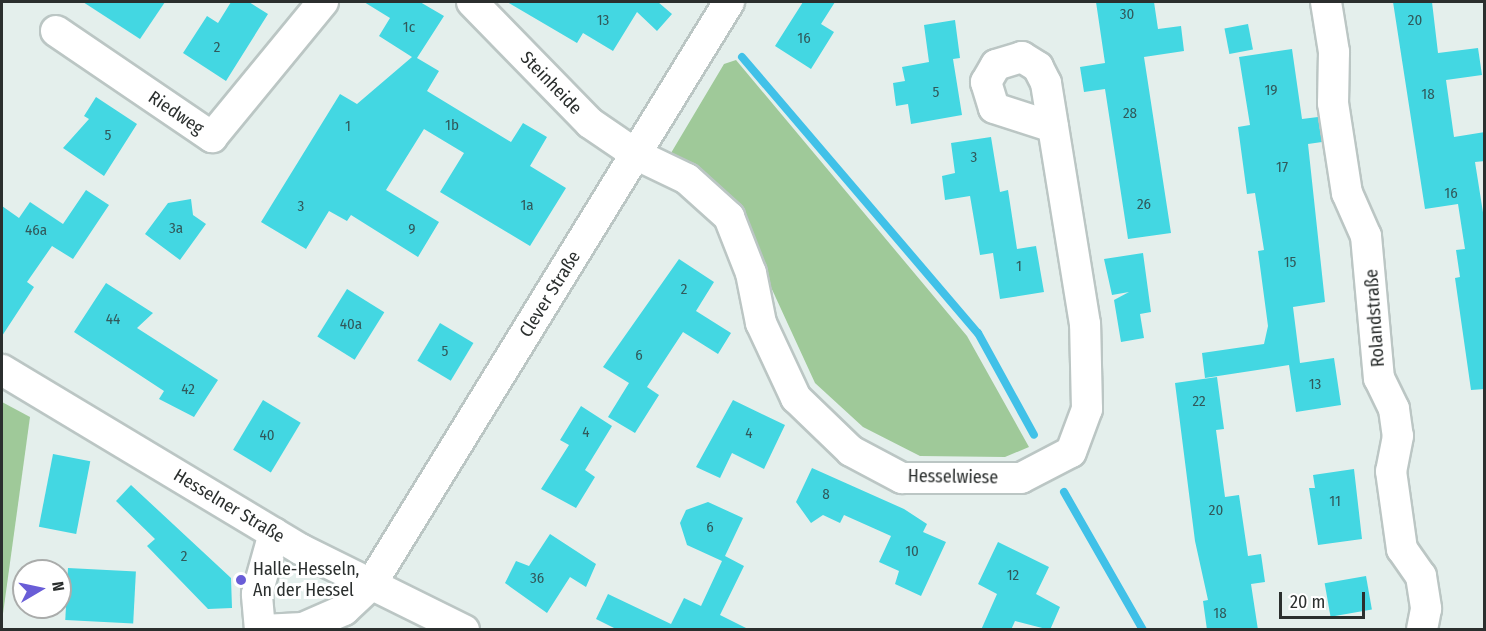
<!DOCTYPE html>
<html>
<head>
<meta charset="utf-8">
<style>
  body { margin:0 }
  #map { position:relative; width:1486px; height:631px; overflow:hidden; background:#e4efec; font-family:"Fira Sans Condensed",sans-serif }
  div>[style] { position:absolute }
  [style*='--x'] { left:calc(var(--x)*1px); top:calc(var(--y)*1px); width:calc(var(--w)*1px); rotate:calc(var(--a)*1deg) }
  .green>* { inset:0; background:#9fc999 }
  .stream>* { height:8px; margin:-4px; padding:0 4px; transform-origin:4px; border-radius:4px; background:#41c1e8 }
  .building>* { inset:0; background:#43d7e2; transform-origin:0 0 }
  .roads { filter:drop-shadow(2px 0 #bbc6c4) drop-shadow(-2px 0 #bbc6c4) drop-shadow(0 2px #bbc6c4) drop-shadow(0 -2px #bbc6c4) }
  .minor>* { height:30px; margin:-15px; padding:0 15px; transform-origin:15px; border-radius:15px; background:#fff }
  .dots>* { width:16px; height:16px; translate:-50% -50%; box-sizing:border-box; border:3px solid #fff; border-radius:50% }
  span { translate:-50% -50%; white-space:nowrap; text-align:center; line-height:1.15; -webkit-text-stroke:6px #fff; paint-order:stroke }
  .number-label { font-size:15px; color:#31595b }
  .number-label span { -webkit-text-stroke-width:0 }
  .street-label { font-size:18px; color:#2b2f2e }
  .poi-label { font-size:18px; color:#2b2f2e }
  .left { translate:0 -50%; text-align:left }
  .frame { position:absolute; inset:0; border:3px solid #2b2f2e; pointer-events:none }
  .north { position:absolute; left:12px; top:559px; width:60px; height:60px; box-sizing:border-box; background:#fff; border:2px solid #aaacab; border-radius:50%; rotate:81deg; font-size:16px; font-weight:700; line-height:24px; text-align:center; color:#2b2f2e }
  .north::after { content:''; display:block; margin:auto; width:21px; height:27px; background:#695dd7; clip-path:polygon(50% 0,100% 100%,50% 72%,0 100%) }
  .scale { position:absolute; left:1279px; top:592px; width:86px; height:27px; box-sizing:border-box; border:3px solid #2b2f2e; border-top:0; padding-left:8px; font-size:18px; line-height:21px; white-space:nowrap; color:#2b2f2e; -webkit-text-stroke:4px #fff; paint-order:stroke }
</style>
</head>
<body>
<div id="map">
  <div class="green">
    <div style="clip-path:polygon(736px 60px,967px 336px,1029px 447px,1005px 457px,920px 456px,863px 427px,815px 383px,764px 272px,716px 192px,671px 153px,724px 64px)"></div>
    <div style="clip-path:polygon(2px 402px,30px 417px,2px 621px)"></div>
  </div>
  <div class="stream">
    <div style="--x:742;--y:57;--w:363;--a:49.5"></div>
    <div style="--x:978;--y:333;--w:116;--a:61.2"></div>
    <div style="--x:1064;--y:492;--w:159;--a:60.2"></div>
  </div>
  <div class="building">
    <div style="clip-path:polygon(83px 2px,165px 2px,140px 39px)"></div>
    <div style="clip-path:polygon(231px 2px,249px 2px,268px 14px,226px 81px,183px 53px,207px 16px,218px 23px)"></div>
    <div style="clip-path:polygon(364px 2px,420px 2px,444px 16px,417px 58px,439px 71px,427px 91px,511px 142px,523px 123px,547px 137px,530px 166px,566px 188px,530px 246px,440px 192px,464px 153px,424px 129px,386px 190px,439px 222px,418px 257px,351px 215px,347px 221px,329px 211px,306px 249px,261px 222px,340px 94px,357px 104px,412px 57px,379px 36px,390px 18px)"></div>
    <div style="clip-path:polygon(507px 2px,658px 2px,672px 14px,657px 31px,637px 12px,613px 51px,583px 33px,577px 43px)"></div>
    <div style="clip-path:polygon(803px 2px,835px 2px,821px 24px,834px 32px,811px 69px,775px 46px)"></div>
    <div style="clip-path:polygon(1096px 2px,1154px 2px,1158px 29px,1181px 26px,1184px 51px,1144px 57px,1171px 233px,1128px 239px,1105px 89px,1084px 92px,1080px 67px,1105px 63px)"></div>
    <div style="clip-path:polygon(1393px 2px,1432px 2px,1438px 53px,1478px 48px,1482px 75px,1446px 80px,1454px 137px,1485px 132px,1485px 161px,1475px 162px,1485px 225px,1485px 389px,1471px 390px,1455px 278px,1460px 277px,1456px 250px,1465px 249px,1458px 204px,1425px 209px)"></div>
    <div style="clip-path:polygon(955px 20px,960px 58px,953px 59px,962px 115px,911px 124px,908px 104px,896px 106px,893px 83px,905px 81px,902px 67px,929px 62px,924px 25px)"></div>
    <div style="left:1248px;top:24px;width:26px;height:24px;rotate:79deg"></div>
    <div style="clip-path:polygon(1292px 49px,1302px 119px,1318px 117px,1322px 142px,1308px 144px,1325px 302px,1293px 307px,1300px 363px,1334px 358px,1341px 405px,1296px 412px,1289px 365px,1205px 378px,1202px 353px,1264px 344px,1268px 326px,1258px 251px,1264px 250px,1255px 193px,1247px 194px,1238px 127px,1250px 125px,1239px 57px)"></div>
    <div style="clip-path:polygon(96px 97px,137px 124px,104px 176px,63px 148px,89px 119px,84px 116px)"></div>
    <div style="clip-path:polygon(991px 137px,1000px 192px,1008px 190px,1017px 249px,1036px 246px,1044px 292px,1000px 299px,993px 253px,980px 255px,970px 196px,945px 200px,942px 176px,955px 173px,951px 143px)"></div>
    <div style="clip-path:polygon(86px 190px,109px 205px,73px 259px,52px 246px,27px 282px,34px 287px,2px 336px,2px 206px,19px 218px,30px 202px,63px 224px)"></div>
    <div style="clip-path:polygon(191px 199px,193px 215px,206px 224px,180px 260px,145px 234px,168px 203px)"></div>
    <div style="clip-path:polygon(1143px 253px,1151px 312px,1140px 314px,1144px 338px,1121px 342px,1114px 300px,1129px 292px,1112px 295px,1104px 259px)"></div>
    <div style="clip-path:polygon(679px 259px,714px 282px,696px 311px,731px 333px,718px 354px,683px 332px,647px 387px,659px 395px,635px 433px,608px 417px,629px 383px,603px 367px)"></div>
    <div style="clip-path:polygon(106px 283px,153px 313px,137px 328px,218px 380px,194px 417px,159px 399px,164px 391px,74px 332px)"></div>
    <div style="left:347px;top:289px;width:44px;height:56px;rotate:32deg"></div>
    <div style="left:440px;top:323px;width:39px;height:44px;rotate:31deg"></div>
    <div style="clip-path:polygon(1217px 377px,1224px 429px,1216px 430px,1225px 497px,1239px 495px,1248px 556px,1261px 554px,1265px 582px,1251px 584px,1258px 630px,1207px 630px,1203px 601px,1208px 600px,1195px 541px,1175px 383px)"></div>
    <div style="left:263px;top:400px;width:44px;height:58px;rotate:31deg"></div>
    <div style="clip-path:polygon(733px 400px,785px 425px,764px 469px,732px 453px,720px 478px,696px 467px)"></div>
    <div style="clip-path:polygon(581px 406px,612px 426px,585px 470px,595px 477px,576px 508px,541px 489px,569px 445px,560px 440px)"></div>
    <div style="left:53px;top:454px;width:38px;height:74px;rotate:11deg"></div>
    <div style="clip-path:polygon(812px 468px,904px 509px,927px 524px,923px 532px,946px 542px,921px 596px,895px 584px,899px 571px,879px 562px,891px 536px,844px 515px,840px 523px,823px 515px,811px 523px,796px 502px)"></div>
    <div style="clip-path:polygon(1354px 469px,1362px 539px,1318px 545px,1309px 488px,1315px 488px,1313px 475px)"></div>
    <div style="clip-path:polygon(131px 485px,231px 578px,232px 608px,208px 609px,147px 546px,155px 539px,116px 501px)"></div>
    <div style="clip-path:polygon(708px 502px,743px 518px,725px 556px,744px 566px,720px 615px,750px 630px,618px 630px,596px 619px,608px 594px,671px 624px,684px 598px,701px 606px,722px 561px,687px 545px,680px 523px,686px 510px)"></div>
    <div style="clip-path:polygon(550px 534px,596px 564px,586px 587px,570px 577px,547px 613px,505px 583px,516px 561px,529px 566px)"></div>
    <div style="clip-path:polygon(998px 542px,1049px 567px,1036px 594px,1060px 607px,1050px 630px,1015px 621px,1011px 630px,981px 630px,997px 594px,978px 584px)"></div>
    <div style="left:68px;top:568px;width:68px;height:52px;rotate:3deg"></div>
    <div style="left:1366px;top:576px;width:34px;height:42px;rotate:80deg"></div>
  </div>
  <div class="roads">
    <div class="minor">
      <div style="--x:472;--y:2;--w:169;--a:45.7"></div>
      <div style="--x:590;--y:123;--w:57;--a:34.2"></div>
      <div style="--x:637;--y:155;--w:55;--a:25.6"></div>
      <div style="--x:687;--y:179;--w:57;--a:42.1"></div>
      <div style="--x:729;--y:217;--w:60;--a:68.6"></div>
      <div style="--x:751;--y:273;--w:51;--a:78.7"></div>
      <div style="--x:761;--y:323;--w:83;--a:65"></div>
      <div style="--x:796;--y:398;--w:76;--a:43.9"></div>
      <div style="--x:851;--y:451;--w:58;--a:27.9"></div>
      <div style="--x:902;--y:478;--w:119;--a:0"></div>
      <div style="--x:1021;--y:478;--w:56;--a:-27.5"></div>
      <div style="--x:1071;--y:452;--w:46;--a:-69.6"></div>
      <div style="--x:1087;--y:409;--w:85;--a:-91.3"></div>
      <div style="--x:1085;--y:324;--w:244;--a:-99.2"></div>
      <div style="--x:1046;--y:83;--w:18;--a:-117"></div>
      <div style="--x:1038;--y:67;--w:19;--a:-148"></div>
      <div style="--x:1022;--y:57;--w:27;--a:163"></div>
      <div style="--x:996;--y:65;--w:20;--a:120"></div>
      <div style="--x:986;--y:82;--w:27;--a:73"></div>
      <div style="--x:994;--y:108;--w:62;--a:17.9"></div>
      <div style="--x:1326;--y:2;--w:51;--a:80.9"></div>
      <div style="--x:1334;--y:52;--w:51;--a:91.1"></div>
      <div style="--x:1333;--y:103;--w:91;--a:81.2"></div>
      <div style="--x:1347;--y:193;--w:47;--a:66.2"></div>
      <div style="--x:1366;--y:236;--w:143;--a:84.8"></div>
      <div style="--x:1379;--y:378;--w:34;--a:64"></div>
      <div style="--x:1394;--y:409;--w:27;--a:82"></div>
      <div style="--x:1398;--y:436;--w:36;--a:101"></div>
      <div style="--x:1391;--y:471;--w:79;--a:82"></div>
      <div style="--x:1402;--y:549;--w:33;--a:55"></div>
      <div style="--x:1421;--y:576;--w:33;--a:81"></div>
      <div style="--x:1426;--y:609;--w:21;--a:101"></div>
      <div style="--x:56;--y:31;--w:189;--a:34.2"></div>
      <div style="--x:212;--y:137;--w:175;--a:-50.6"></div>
      <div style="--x:2;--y:370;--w:348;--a:31"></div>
      <div style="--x:300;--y:549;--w:183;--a:26.3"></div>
      <div style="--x:260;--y:630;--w:36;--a:-95"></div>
      <div style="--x:257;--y:594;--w:63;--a:-74.4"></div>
      <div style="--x:262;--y:630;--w:41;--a:-2.8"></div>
      <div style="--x:303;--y:628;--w:45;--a:-23.7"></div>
      <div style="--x:344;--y:610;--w:35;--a:-43"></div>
      <div style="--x:370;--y:586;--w:686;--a:-58.42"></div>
    </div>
  </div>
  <div class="dots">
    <div style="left:241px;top:580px;background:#695dd7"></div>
  </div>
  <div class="number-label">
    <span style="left:1127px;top:15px">30</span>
    <span style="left:603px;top:21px">13</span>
    <span style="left:1415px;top:21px">20</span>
    <span style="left:409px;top:28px">1c</span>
    <span style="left:804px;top:39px">16</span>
    <span style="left:217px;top:48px">2</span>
    <span style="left:1271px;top:91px">19</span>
    <span style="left:936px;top:93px">5</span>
    <span style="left:1428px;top:95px">18</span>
    <span style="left:1130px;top:114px">28</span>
    <span style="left:452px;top:126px">1b</span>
    <span style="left:348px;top:127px">1</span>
    <span style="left:108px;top:136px">5</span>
    <span style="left:974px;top:158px">3</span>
    <span style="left:1282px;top:168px">17</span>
    <span style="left:1451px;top:194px">16</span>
    <span style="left:1144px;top:205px">26</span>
    <span style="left:527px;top:206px">1a</span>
    <span style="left:301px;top:207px">3</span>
    <span style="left:176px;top:229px">3a</span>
    <span style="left:412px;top:230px">9</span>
    <span style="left:36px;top:231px">46a</span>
    <span style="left:1290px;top:263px">15</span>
    <span style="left:1019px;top:267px">1</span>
    <span style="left:684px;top:290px">2</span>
    <span style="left:113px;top:320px">44</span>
    <span style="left:351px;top:325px">40a</span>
    <span style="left:445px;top:352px">5</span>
    <span style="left:639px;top:356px">6</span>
    <span style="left:1315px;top:385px">13</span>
    <span style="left:188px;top:390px">42</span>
    <span style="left:1199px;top:402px">22</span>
    <span style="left:586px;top:433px">4</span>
    <span style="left:749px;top:434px">4</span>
    <span style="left:267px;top:436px">40</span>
    <span style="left:826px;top:495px">8</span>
    <span style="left:1335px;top:502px">11</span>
    <span style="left:1216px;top:511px">20</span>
    <span style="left:710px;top:528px">6</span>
    <span style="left:912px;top:552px">10</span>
    <span style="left:184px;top:557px">2</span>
    <span style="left:1013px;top:576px">12</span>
    <span style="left:537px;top:579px">36</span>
    <span style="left:1220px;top:614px">18</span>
  </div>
  <div class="street-label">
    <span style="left:551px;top:83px;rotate:46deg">Steinheide</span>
    <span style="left:176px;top:113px;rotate:34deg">Riedweg</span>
    <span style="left:550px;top:294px;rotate:-58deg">Clever Straße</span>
    <span style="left:1375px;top:318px;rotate:-94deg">Rolandstraße</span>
    <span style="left:953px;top:477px;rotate:1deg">Hesselwiese</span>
    <span style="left:229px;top:506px;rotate:31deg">Hesselner Straße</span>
  </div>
  <div class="poi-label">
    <span class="left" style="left:253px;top:580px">Halle-Hesseln,<br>An der Hessel</span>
  </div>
  <div class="frame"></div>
  <div class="north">N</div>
  <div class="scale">20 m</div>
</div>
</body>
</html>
